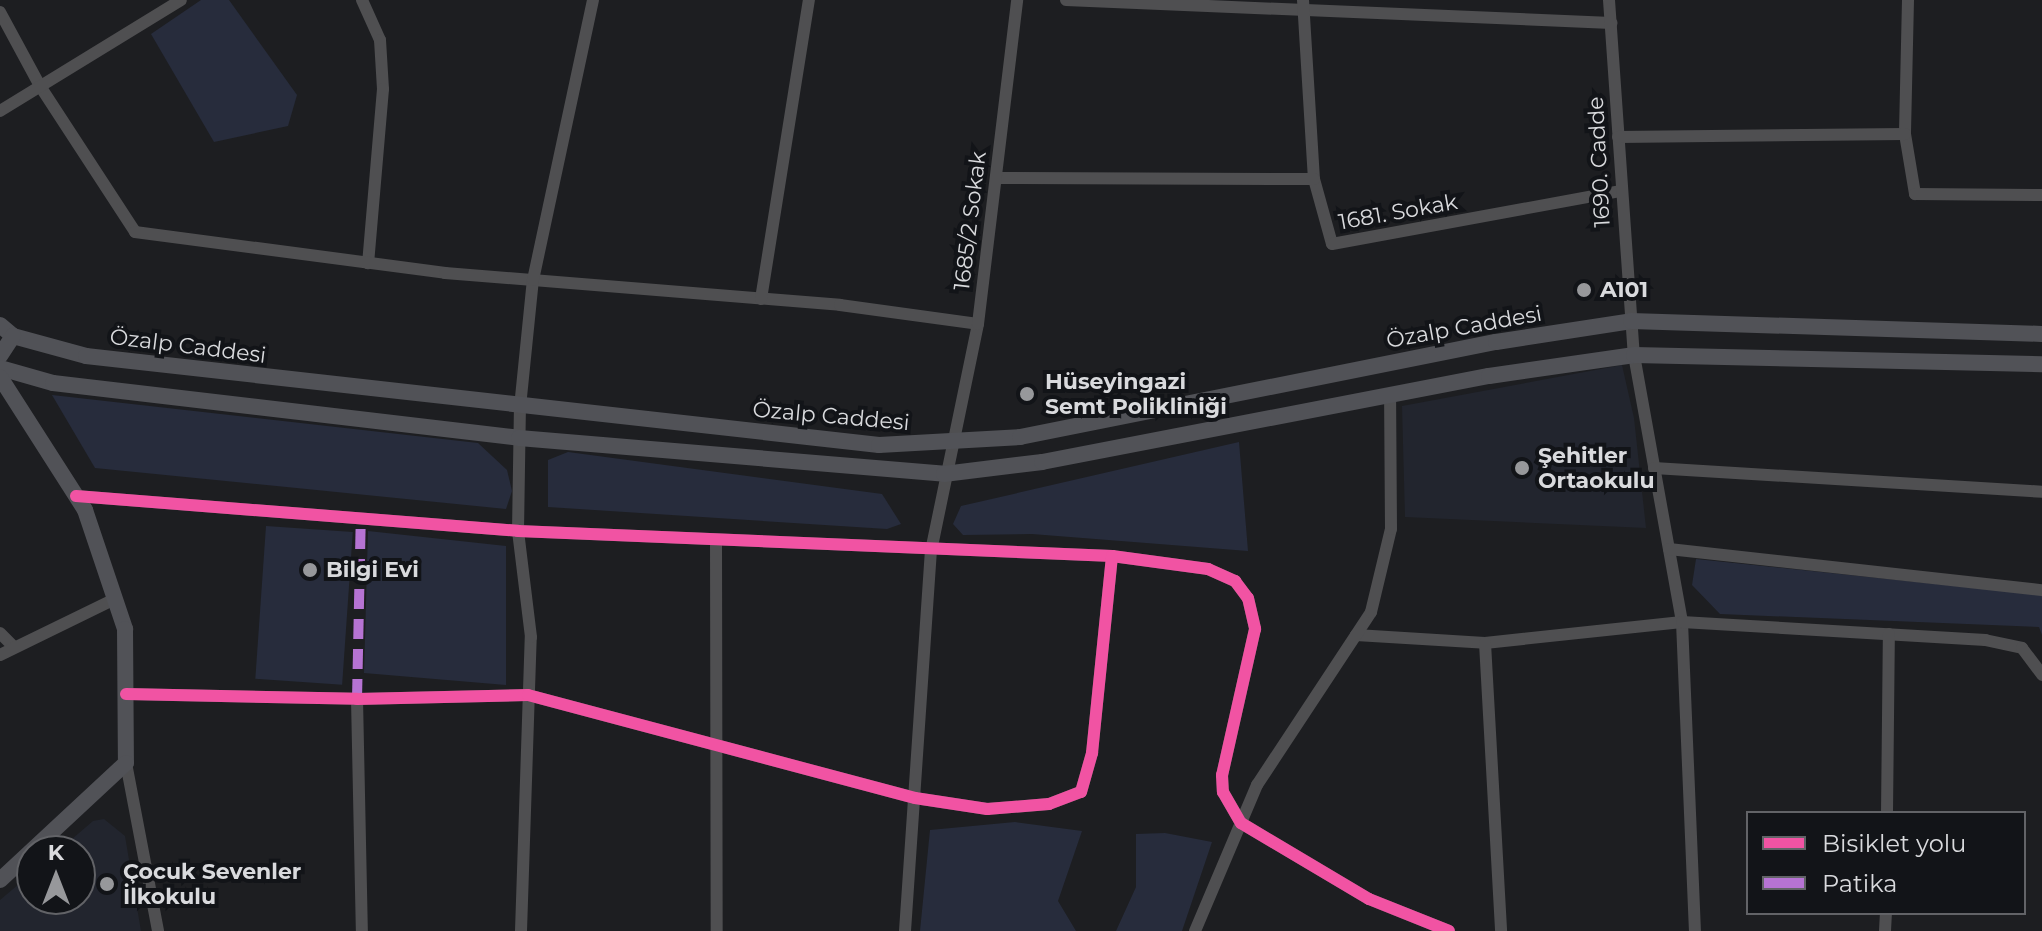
<!DOCTYPE html>
<html>
<head>
<meta charset="utf-8">
<style>
  body { margin:0 }
  #map { position:relative; width:2042px; height:931px; overflow:hidden; background:#1d1e21; font-family:Montserrat,sans-serif }
  div>[style] { position:absolute }
  [style*='--x'] { left:calc(var(--x)*1px); top:calc(var(--y)*1px); width:calc(var(--w)*1px); rotate:calc(var(--a)*1deg) }
  .built>* { inset:0; background:#22252e }
  .green>* { inset:0; background:#272c3c; transform-origin:0 0 }
  .street>* { height:12px; margin:-6px; padding:0 6px; transform-origin:6px; border-radius:6px; background:#4f4f51 }
  .secondary>* { height:16px; margin:-8px; padding:0 8px; transform-origin:8px; border-radius:8px; background:#515257 }
  .quiet>* { height:10px; margin-top:-5px; transform-origin:0; background:repeating-linear-gradient(90deg,#b673d3 0 20px,transparent 0 30px) }
  .cycleway>* { height:12px; margin:-6px; padding:0 6px; transform-origin:6px; border-radius:6px; background:#f153a3 }
  .dots>* { width:22px; height:22px; translate:-50% -50%; box-sizing:border-box; border:4px solid #121418; border-radius:50% }
  span { translate:-50% -50%; white-space:nowrap; text-align:center; line-height:1.15; -webkit-text-stroke:8px #121418; paint-order:stroke }
  .street-label { font-size:22px; color:#d9dadd }
  .poi-label { font-size:22px; color:#d9dadd; font-weight:700 }
  .left { translate:0 -50%; text-align:left }
  .legend { position:absolute; left:1746px; top:811px; width:280px; height:104px; box-sizing:border-box; background:#121418; border:2px solid #626367; margin:0; padding:10px 14px; list-style:none; font-size:24px; color:#d9dadd }
  .legend li { display:flex; align-items:center; gap:16px; height:40px }
  .legend b { width:40px; border:2px solid #626367 }
  .north { position:absolute; left:16px; top:835px; width:80px; height:80px; box-sizing:border-box; background:#121418; border:2px solid #626367; border-radius:50%; rotate:0deg; font-size:22px; font-weight:700; line-height:32px; text-align:center; color:#d9dadd }
  .north::after { content:''; display:block; margin:auto; width:28px; height:36px; background:#97989b; clip-path:polygon(50% 0,100% 100%,50% 72%,0 100%) }
</style>
</head>
<body>
<div id="map">
  <div class="built">
    <div style="clip-path:polygon(1622px 365px,1634px 418px,1646px 528px,1405px 517px,1402px 406px)"></div>
    <div style="clip-path:polygon(104px 819px,125px 836px,141px 931px,0 931px,0 900px,32px 873px,32px 899px,80px 899px,80px 851px,58px 851px,93px 821px)"></div>
  </div>
  <div class="green">
    <div style="clip-path:polygon(201px 0,229px 0,297px 95px,288px 126px,214px 142px,151px 34px)"></div>
    <div style="clip-path:polygon(52px 395px,478px 443px,507px 470px,512px 491px,506px 509px,95px 468px)"></div>
    <div style="clip-path:polygon(1239px 442px,1248px 551px,1032px 534px,963px 535px,953px 524px,961px 506px)"></div>
    <div style="clip-path:polygon(568px 452px,882px 494px,901px 524px,887px 529px,548px 507px,548px 460px)"></div>
    <div style="left:266px;top:526px;width:87px;height:153px;rotate:4deg"></div>
    <div style="clip-path:polygon(368px 531px,506px 546px,506px 685px,364px 673px)"></div>
    <div style="clip-path:polygon(1696px 559px,2042px 595px,2042px 635px,2039px 627px,1720px 614px,1692px 585px)"></div>
    <div style="clip-path:polygon(1015px 822px,1082px 831px,1058px 901px,1076px 931px,920px 931px,930px 830px)"></div>
    <div style="clip-path:polygon(1165px 833px,1212px 842px,1182px 931px,1116px 931px,1136px 887px,1136px 834px)"></div>
  </div>
  <div class="street">
    <div style="--x:362;--y:0;--w:44;--a:65.8"></div>
    <div style="--x:380;--y:40;--w:49;--a:86.5"></div>
    <div style="--x:383;--y:89;--w:175;--a:94.9"></div>
    <div style="--x:1066;--y:0;--w:546;--a:2.41"></div>
    <div style="--x:1303;--y:0;--w:179;--a:86.5"></div>
    <div style="--x:1314;--y:179;--w:67;--a:74.5"></div>
    <div style="--x:1332;--y:244;--w:294;--a:-10.4"></div>
    <div style="--x:1609;--y:0;--w:356;--a:86"></div>
    <div style="--x:1634;--y:355;--w:271;--a:79.8"></div>
    <div style="--x:1682;--y:622;--w:309;--a:87.6"></div>
    <div style="--x:1908;--y:0;--w:134;--a:91.3"></div>
    <div style="--x:1905;--y:134;--w:61;--a:80.5"></div>
    <div style="--x:1915;--y:194;--w:127;--a:0.5"></div>
    <div style="--x:0;--y:12;--w:84;--a:61.6"></div>
    <div style="--x:40;--y:86;--w:174;--a:56.9"></div>
    <div style="--x:135;--y:232;--w:313;--a:7.5"></div>
    <div style="--x:445;--y:273;--w:396;--a:4.6"></div>
    <div style="--x:840;--y:305;--w:139;--a:7.8"></div>
    <div style="--x:0;--y:111;--w:212;--a:-31.5"></div>
    <div style="--x:1618;--y:137;--w:287;--a:-0.6"></div>
    <div style="--x:996;--y:178;--w:318;--a:0.2"></div>
    <div style="--x:761;--y:299;--w:303;--a:-80.9"></div>
    <div style="--x:1654;--y:468;--w:389;--a:3.5"></div>
    <div style="--x:76;--y:496;--w:443;--a:4.5"></div>
    <div style="--x:518;--y:531;--w:595;--a:2.41"></div>
    <div style="--x:1112;--y:556;--w:97;--a:7.7"></div>
    <div style="--x:1208;--y:569;--w:30;--a:24"></div>
    <div style="--x:1235;--y:581;--w:21;--a:53"></div>
    <div style="--x:1248;--y:598;--w:32;--a:77"></div>
    <div style="--x:1255;--y:629;--w:150;--a:102.7"></div>
    <div style="--x:1222;--y:775;--w:17;--a:87"></div>
    <div style="--x:1223;--y:792;--w:36;--a:60"></div>
    <div style="--x:1241;--y:823;--w:149;--a:30.7"></div>
    <div style="--x:1369;--y:899;--w:86;--a:21.8"></div>
    <div style="--x:716;--y:540;--w:391;--a:89.9"></div>
    <div style="--x:1669;--y:549;--w:375;--a:6.3"></div>
    <div style="--x:0;--y:633;--w:20;--a:45"></div>
    <div style="--x:1356;--y:635;--w:129;--a:3.5"></div>
    <div style="--x:1485;--y:643;--w:198;--a:-6.1"></div>
    <div style="--x:1682;--y:622;--w:304;--a:3.4"></div>
    <div style="--x:1985;--y:640;--w:38;--a:12"></div>
    <div style="--x:2022;--y:648;--w:34;--a:53"></div>
    <div style="--x:1485;--y:643;--w:288;--a:86.8"></div>
    <div style="--x:0;--y:655;--w:128;--a:-26"></div>
    <div style="--x:126;--y:694;--w:231;--a:1.2"></div>
    <div style="--x:357;--y:699;--w:171;--a:-1.3"></div>
    <div style="--x:528;--y:695;--w:400;--a:14.9"></div>
    <div style="--x:915;--y:798;--w:73;--a:8.7"></div>
    <div style="--x:987;--y:809;--w:62;--a:-4.6"></div>
    <div style="--x:1049;--y:804;--w:34;--a:-21"></div>
    <div style="--x:1081;--y:792;--w:41;--a:-74.2"></div>
    <div style="--x:1092;--y:753;--w:198;--a:-84.2"></div>
    <div style="--x:357;--y:699;--w:232;--a:88.8"></div>
    <div style="--x:126;--y:763;--w:171;--a:79.2"></div>
    <div style="--x:1887;--y:813;--w:179;--a:-89.4"></div>
    <div style="--x:521;--y:931;--w:294;--a:-88.1"></div>
    <div style="--x:531;--y:637;--w:107;--a:-97"></div>
    <div style="--x:518;--y:531;--w:124;--a:-89.1"></div>
    <div style="--x:520;--y:407;--w:128;--a:-84.2"></div>
    <div style="--x:533;--y:280;--w:286;--a:-77.9"></div>
    <div style="--x:905;--y:931;--w:381;--a:-86.1"></div>
    <div style="--x:931;--y:551;--w:232;--a:-78.3"></div>
    <div style="--x:978;--y:324;--w:326;--a:-83.1"></div>
    <div style="--x:1195;--y:931;--w:159;--a:-67"></div>
    <div style="--x:1257;--y:785;--w:207;--a:-56.6"></div>
    <div style="--x:1371;--y:612;--w:85;--a:-76.5"></div>
    <div style="--x:1391;--y:529;--w:134;--a:-90.4"></div>
    <div style="--x:1885;--y:931;--w:18;--a:-87"></div>
  </div>
  <div class="secondary">
    <div style="--x:0;--y:325;--w:17;--a:40"></div>
    <div style="--x:13;--y:336;--w:76;--a:15.3"></div>
    <div style="--x:86;--y:356;--w:798;--a:6.4"></div>
    <div style="--x:879;--y:445;--w:141;--a:-3.2"></div>
    <div style="--x:1020;--y:437;--w:485;--a:-11.3"></div>
    <div style="--x:1496;--y:342;--w:137;--a:-8.8"></div>
    <div style="--x:1631;--y:321;--w:411;--a:1.8"></div>
    <div style="--x:0;--y:356;--w:24;--a:-57"></div>
    <div style="--x:0;--y:368;--w:55;--a:15.8"></div>
    <div style="--x:53;--y:383;--w:469;--a:6.7"></div>
    <div style="--x:519;--y:438;--w:427;--a:4.8"></div>
    <div style="--x:944;--y:474;--w:99;--a:-7"></div>
    <div style="--x:1042;--y:462;--w:455;--a:-10.9"></div>
    <div style="--x:1489;--y:376;--w:147;--a:-8.2"></div>
    <div style="--x:1634;--y:355;--w:408;--a:1.3"></div>
    <div style="--x:0;--y:377;--w:158;--a:57.4"></div>
    <div style="--x:85;--y:510;--w:126;--a:71.4"></div>
    <div style="--x:125;--y:629;--w:134;--a:89.6"></div>
    <div style="--x:126;--y:763;--w:172;--a:137.1"></div>
  </div>
  <div class="quiet">
    <div style="--x:357;--y:699;--w:184;--a:-88.8"></div>
  </div>
  <div class="cycleway">
    <div style="--x:76;--y:496;--w:443;--a:4.5"></div>
    <div style="--x:518;--y:531;--w:595;--a:2.41"></div>
    <div style="--x:1112;--y:556;--w:97;--a:7.7"></div>
    <div style="--x:1208;--y:569;--w:30;--a:24"></div>
    <div style="--x:1235;--y:581;--w:21;--a:53"></div>
    <div style="--x:1248;--y:598;--w:32;--a:77"></div>
    <div style="--x:1255;--y:629;--w:150;--a:102.7"></div>
    <div style="--x:1222;--y:775;--w:17;--a:87"></div>
    <div style="--x:1223;--y:792;--w:36;--a:60"></div>
    <div style="--x:1241;--y:823;--w:149;--a:30.7"></div>
    <div style="--x:1369;--y:899;--w:86;--a:21.8"></div>
    <div style="--x:126;--y:694;--w:231;--a:1.2"></div>
    <div style="--x:357;--y:699;--w:171;--a:-1.3"></div>
    <div style="--x:528;--y:695;--w:400;--a:14.9"></div>
    <div style="--x:915;--y:798;--w:73;--a:8.7"></div>
    <div style="--x:987;--y:809;--w:62;--a:-4.6"></div>
    <div style="--x:1049;--y:804;--w:34;--a:-21"></div>
    <div style="--x:1081;--y:792;--w:41;--a:-74.2"></div>
    <div style="--x:1092;--y:753;--w:198;--a:-84.2"></div>
  </div>
  <div class="dots">
    <div style="left:1584px;top:290px;background:#97989b"></div>
    <div style="left:1027px;top:394px;background:#97989b"></div>
    <div style="left:1522px;top:468px;background:#97989b"></div>
    <div style="left:310px;top:570px;background:#97989b"></div>
    <div style="left:107px;top:884px;background:#97989b"></div>
  </div>
  <div class="street-label">
    <span style="left:1599px;top:162px;rotate:-93deg">1690. Cadde</span>
    <span style="left:1398px;top:212px;rotate:-10deg">1681. Sokak</span>
    <span style="left:970px;top:221px;rotate:-83deg">1685/2 Sokak</span>
    <span style="left:1464px;top:327px;rotate:-10deg">Özalp Caddesi</span>
    <span style="left:188px;top:346px;rotate:7deg">Özalp Caddesi</span>
    <span style="left:831px;top:416px;rotate:5deg">Özalp Caddesi</span>
  </div>
  <div class="poi-label">
    <span class="left" style="left:1600px;top:290px">A101</span>
    <span class="left" style="left:1045px;top:394px">Hüseyingazi<br>Semt Polikliniği</span>
    <span class="left" style="left:1538px;top:468px">Şehitler<br>Ortaokulu</span>
    <span class="left" style="left:326px;top:570px">Bilgi Evi</span>
    <span class="left" style="left:123px;top:884px">Çocuk Sevenler<br>İlkokulu</span>
  </div>
  <ul class="legend">
  <li><b style="height:10px;background:#f153a3"></b>Bisiklet yolu</li>
  <li><b style="height:10px;background:#b673d3"></b>Patika</li>
  </ul>
  <div class="north">K</div>
</div>
</body>
</html>
